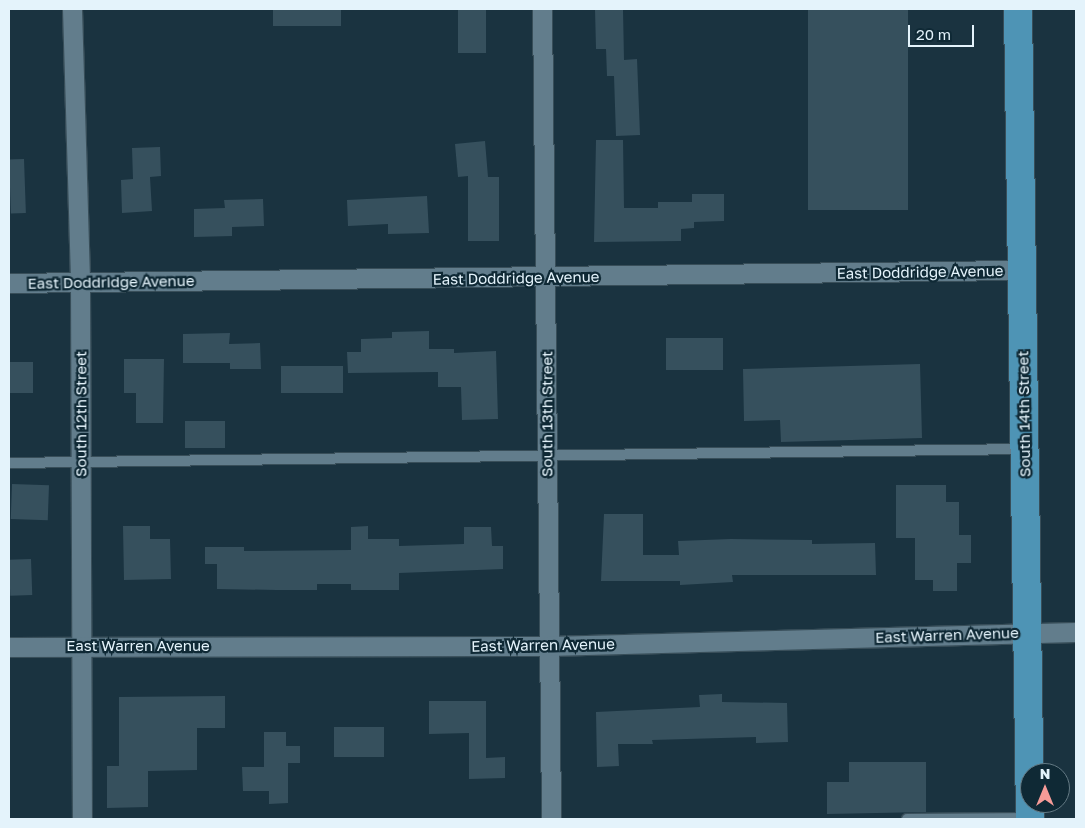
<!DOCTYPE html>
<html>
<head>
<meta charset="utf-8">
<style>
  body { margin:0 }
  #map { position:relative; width:1085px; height:828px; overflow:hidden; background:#1a3340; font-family:"Golos Text",sans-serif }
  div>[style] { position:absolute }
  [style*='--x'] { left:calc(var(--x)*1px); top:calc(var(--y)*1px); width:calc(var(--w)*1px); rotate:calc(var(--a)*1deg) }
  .building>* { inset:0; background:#36505d; transform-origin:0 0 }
  .roads { filter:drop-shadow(1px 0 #384e59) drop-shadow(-1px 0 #384e59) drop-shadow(0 1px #384e59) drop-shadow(0 -1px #384e59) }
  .lane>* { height:10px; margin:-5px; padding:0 5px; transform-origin:5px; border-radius:5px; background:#627d8c }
  .street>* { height:19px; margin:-9.5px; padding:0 9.5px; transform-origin:9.5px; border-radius:9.5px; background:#627d8c }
  .primary>* { height:28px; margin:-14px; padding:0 14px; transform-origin:14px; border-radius:14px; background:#4e94b5 }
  span { translate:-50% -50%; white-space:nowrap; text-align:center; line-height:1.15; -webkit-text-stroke:4.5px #0f2935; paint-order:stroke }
  .street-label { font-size:15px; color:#e4f3fb }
  .frame { position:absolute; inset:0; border:10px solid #e4f3fb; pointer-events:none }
  .north { position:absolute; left:1020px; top:763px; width:50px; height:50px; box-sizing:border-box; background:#0f2935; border:1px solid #647a84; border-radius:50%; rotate:0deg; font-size:14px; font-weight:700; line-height:20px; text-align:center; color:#e4f3fb }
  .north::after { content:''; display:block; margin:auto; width:18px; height:22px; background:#f59b98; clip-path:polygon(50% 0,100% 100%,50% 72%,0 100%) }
  .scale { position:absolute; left:908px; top:25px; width:66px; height:22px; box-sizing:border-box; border:2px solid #e4f3fb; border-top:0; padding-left:6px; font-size:15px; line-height:18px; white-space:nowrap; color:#e4f3fb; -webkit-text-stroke:4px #0f2935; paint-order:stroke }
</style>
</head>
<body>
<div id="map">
  <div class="building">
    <div style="left:273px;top:9px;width:68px;height:17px"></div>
    <div style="left:458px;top:9px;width:28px;height:44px"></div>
    <div style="clip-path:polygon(595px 9px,623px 9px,624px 60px,637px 59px,640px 135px,616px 136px,614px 76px,607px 76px,606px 49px,596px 49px)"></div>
    <div style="left:808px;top:9px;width:100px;height:201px"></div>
    <div style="clip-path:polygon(596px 140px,623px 140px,624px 208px,658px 208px,658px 202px,692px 202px,692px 194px,724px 194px,724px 221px,694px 222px,694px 228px,681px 229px,681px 241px,594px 242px)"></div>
    <div style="clip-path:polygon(485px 141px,488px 177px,499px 177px,499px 241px,468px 241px,468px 176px,458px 177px,455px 144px)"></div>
    <div style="clip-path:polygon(160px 147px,161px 176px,150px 177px,152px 211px,122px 213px,121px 180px,133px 179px,132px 148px)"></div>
    <div style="left:24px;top:159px;width:54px;height:15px;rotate:88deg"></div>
    <div style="clip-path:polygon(427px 196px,429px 233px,388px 234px,388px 224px,348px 226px,347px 200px)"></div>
    <div style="clip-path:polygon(263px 199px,264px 226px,232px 227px,232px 236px,194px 237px,194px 209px,225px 208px,224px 200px)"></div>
    <div style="clip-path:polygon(429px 331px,429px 349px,454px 349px,454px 353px,496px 351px,498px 419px,462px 420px,461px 387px,438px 387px,438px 372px,348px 373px,347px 352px,361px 352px,361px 339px,392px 338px,392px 332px)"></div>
    <div style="clip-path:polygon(230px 333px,229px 344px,260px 343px,261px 369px,230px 369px,230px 363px,183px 363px,183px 334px)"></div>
    <div style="left:723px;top:338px;width:32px;height:57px;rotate:90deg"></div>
    <div style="clip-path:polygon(124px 359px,164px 359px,163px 423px,136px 423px,136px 393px,124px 393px)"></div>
    <div style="left:9px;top:362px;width:24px;height:31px"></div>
    <div style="clip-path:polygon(920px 364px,922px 438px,781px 442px,780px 420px,744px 421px,743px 369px)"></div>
    <div style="left:343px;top:366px;width:27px;height:62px;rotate:90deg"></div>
    <div style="left:225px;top:421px;width:27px;height:40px;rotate:90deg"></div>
    <div style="left:12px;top:484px;width:37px;height:35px;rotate:2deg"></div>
    <div style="clip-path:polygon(896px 485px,946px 485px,946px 502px,959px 502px,959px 535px,971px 535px,971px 563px,957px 563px,957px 591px,933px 591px,933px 580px,915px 580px,915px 538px,896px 538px)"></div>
    <div style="clip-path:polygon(604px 514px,643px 514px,643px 555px,679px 555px,678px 541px,731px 539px,812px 540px,812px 544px,875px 543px,876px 575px,732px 575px,733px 582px,680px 585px,680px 581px,601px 581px)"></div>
    <div style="clip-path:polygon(123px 526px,150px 526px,150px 539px,170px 539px,171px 579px,124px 580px)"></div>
    <div style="clip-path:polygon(368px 526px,368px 539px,399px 539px,399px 546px,464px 544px,464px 527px,491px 527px,492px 546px,503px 546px,503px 569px,399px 573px,399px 590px,351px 590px,351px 584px,317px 584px,317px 590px,277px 590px,217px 589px,217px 564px,205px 564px,205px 547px,244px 547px,244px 551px,351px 550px,351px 527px)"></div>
    <div style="left:31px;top:559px;width:36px;height:22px;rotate:88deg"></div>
    <div style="clip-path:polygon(722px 694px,722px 702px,787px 703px,788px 742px,756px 743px,756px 737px,652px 740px,653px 744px,618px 744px,619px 766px,597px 767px,596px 712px,700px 707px,699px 695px)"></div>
    <div style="clip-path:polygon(225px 696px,225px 728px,197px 728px,197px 770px,148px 771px,148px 807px,107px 808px,107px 766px,119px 766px,119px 697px)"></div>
    <div style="clip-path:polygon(429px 701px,486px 701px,486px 758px,505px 757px,505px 778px,469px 779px,469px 733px,429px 734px)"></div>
    <div style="left:384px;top:727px;width:30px;height:50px;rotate:90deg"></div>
    <div style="clip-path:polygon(264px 732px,286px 732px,286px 746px,300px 746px,300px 763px,288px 763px,288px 803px,269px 804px,269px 791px,243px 791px,242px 767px,264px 767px)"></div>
    <div style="clip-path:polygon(849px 762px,926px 762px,926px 812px,827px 814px,827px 782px,849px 782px)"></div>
  </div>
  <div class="roads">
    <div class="lane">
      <div style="--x:9;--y:463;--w:1014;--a:-0.79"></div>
      <div style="--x:907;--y:819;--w:122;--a:-0.5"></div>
    </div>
    <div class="street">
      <div style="--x:72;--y:9;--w:273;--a:88.3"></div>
      <div style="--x:80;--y:282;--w:537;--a:89.79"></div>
      <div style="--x:542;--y:9;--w:810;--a:89.36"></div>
      <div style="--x:9;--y:283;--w:1013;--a:-0.74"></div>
      <div style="--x:9;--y:647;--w:539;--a:-0.11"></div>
      <div style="--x:548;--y:646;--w:528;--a:-1.52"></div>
    </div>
    <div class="primary">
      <div style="--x:1018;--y:9;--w:810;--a:89.15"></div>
    </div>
  </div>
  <div class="street-label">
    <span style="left:920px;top:272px;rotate:-1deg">East Doddridge Avenue</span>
    <span style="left:516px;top:278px;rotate:-1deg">East Doddridge Avenue</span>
    <span style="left:111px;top:282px;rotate:-1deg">East Doddridge Avenue</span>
    <span style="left:81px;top:414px;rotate:-90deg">South 12th Street</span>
    <span style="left:547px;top:414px;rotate:-90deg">South 13th Street</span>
    <span style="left:1024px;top:414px;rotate:-91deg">South 14th Street</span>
    <span style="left:947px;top:635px;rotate:-2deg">East Warren Avenue</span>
    <span style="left:543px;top:645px;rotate:-1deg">East Warren Avenue</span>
    <span style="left:138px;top:646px">East Warren Avenue</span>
  </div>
  <div class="frame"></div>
  <div class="north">N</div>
  <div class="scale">20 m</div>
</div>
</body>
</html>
